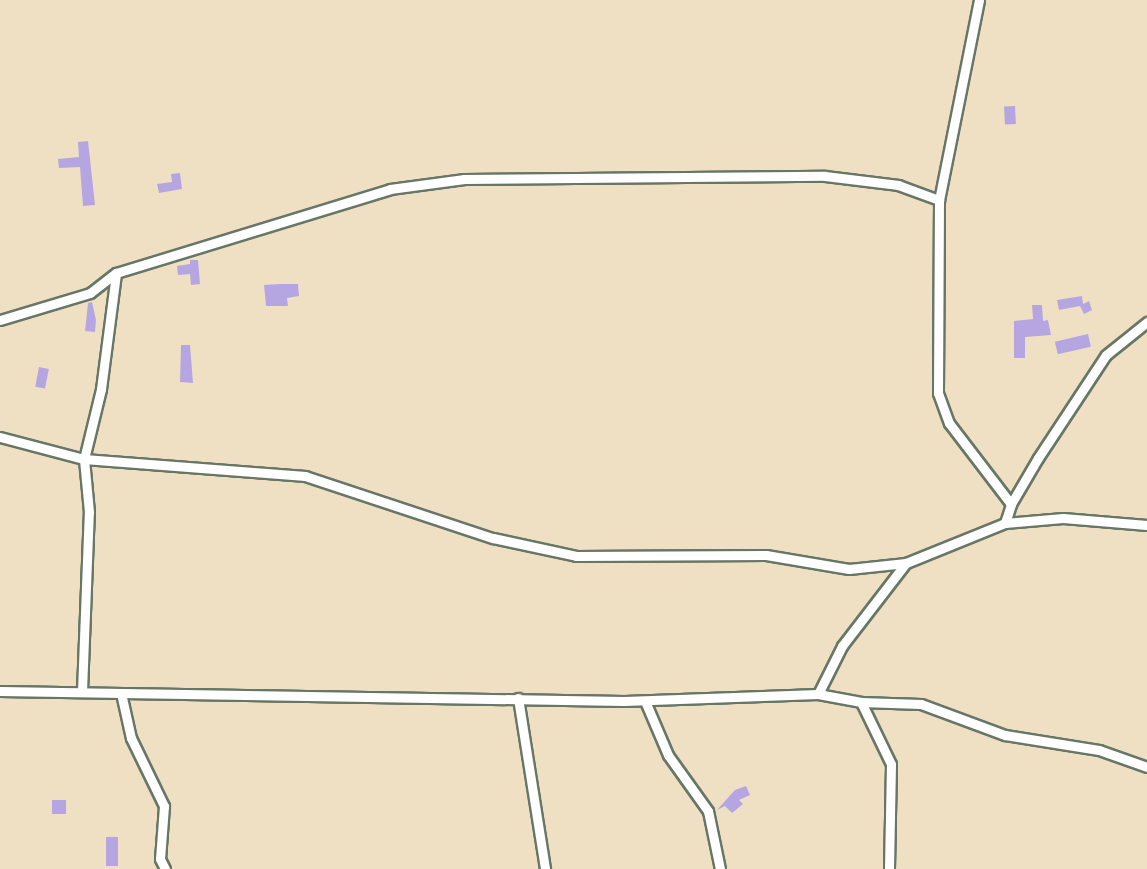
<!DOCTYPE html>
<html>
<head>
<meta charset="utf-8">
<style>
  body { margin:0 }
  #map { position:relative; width:1147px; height:869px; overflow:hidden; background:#efe0c3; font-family:Itim,sans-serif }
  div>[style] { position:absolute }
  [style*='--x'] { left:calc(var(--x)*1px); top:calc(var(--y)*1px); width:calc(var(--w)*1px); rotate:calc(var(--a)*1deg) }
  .building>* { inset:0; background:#b5a6e2; transform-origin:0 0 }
  .roads { filter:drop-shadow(2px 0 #687666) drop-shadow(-2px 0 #687666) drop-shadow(0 2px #687666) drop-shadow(0 -2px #687666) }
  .street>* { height:9px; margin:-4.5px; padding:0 4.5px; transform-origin:4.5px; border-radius:4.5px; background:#fff }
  span { translate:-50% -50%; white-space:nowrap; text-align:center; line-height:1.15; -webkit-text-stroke:4.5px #f6f6f2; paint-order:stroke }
</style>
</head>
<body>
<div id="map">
  <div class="building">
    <div style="left:1015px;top:106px;width:18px;height:11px;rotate:87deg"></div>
    <div style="clip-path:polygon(88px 141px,95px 205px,83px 206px,80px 167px,59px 168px,58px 159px,79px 157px,78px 142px)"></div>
    <div style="clip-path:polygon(180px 173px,182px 189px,159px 193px,157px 184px,172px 182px,171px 174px)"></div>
    <div style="clip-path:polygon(190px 260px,198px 260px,200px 284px,191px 285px,190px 274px,178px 275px,177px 266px,190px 264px)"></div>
    <div style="clip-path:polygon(281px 284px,298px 284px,299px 296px,287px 298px,288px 306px,266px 306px,264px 285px)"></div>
    <div style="clip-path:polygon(1082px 296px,1083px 304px,1089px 301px,1092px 310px,1084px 314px,1080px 306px,1059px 310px,1057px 300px)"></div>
    <div style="clip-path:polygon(92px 302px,96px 320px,95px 332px,85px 331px,88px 303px)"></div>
    <div style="clip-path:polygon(1032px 305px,1042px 305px,1043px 321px,1048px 320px,1051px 335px,1025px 337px,1025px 358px,1014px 358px,1014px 321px,1033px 319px)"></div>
    <div style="left:1088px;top:334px;width:13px;height:34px;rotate:77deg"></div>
    <div style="clip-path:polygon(181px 345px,190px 345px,193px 383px,180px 382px)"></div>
    <div style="left:39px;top:367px;width:10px;height:20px;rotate:11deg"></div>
    <div style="clip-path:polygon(746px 786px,750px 795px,739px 800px,743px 804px,732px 813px,725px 806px,717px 810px,735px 790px)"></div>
    <div style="left:52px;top:800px;width:14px;height:14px"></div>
    <div style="left:106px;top:837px;width:12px;height:29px"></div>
  </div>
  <div class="roads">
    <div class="street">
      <div style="--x:979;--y:0;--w:204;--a:101.3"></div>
      <div style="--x:939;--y:200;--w:193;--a:90.3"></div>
      <div style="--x:938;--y:393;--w:32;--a:70"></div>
      <div style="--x:949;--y:423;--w:102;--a:52.6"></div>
      <div style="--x:0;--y:320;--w:94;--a:-16.7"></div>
      <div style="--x:90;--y:293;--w:33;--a:-38"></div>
      <div style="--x:116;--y:273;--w:287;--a:-17"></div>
      <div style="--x:390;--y:189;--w:75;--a:-7.7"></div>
      <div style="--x:464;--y:179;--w:361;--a:-0.5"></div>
      <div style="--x:825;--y:176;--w:74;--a:7"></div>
      <div style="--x:898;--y:185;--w:44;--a:20.1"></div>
      <div style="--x:0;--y:437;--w:87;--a:14.7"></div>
      <div style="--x:84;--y:459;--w:222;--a:4.4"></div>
      <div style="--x:305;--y:476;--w:198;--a:18.3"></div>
      <div style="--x:493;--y:538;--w:85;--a:12.2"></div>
      <div style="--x:576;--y:556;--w:190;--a:-0.3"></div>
      <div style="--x:766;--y:555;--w:84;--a:9.6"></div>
      <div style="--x:849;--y:569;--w:57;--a:-6"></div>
      <div style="--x:1005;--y:523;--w:20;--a:-72"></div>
      <div style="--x:1011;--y:504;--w:53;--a:-59.6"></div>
      <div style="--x:1038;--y:458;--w:123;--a:-56.6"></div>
      <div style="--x:1106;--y:355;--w:53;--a:-38.8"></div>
      <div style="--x:0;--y:691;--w:624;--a:0.92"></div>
      <div style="--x:624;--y:701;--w:194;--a:-2.1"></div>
      <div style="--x:818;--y:694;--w:44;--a:10.5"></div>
      <div style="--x:861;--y:702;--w:60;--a:1.9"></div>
      <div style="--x:921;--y:704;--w:90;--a:20.3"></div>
      <div style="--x:1005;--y:735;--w:95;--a:9.1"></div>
      <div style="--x:1099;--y:750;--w:51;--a:19.5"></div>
      <div style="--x:82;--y:691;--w:179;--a:-87.8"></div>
      <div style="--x:89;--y:512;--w:53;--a:-95.4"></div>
      <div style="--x:84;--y:459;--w:72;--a:-76.3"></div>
      <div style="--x:101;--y:389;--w:117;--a:-82.6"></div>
      <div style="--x:121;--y:693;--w:46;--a:77.5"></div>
      <div style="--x:131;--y:738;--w:76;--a:64.1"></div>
      <div style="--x:164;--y:806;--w:53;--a:94.3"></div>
      <div style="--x:160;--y:859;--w:11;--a:63"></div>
      <div style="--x:818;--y:694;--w:54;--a:-63.4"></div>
      <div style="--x:842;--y:646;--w:105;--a:-52.4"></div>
      <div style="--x:906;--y:563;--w:107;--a:-22"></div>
      <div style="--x:1005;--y:523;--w:58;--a:-4.9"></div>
      <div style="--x:1063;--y:518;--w:84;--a:4.8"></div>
      <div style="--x:518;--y:698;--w:173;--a:81"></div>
      <div style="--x:645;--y:701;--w:59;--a:66.9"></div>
      <div style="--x:668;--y:755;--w:69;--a:54.5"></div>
      <div style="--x:708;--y:811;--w:59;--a:78.3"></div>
      <div style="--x:861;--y:702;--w:69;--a:64.2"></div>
      <div style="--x:891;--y:764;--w:105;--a:91.1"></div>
    </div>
  </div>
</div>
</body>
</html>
